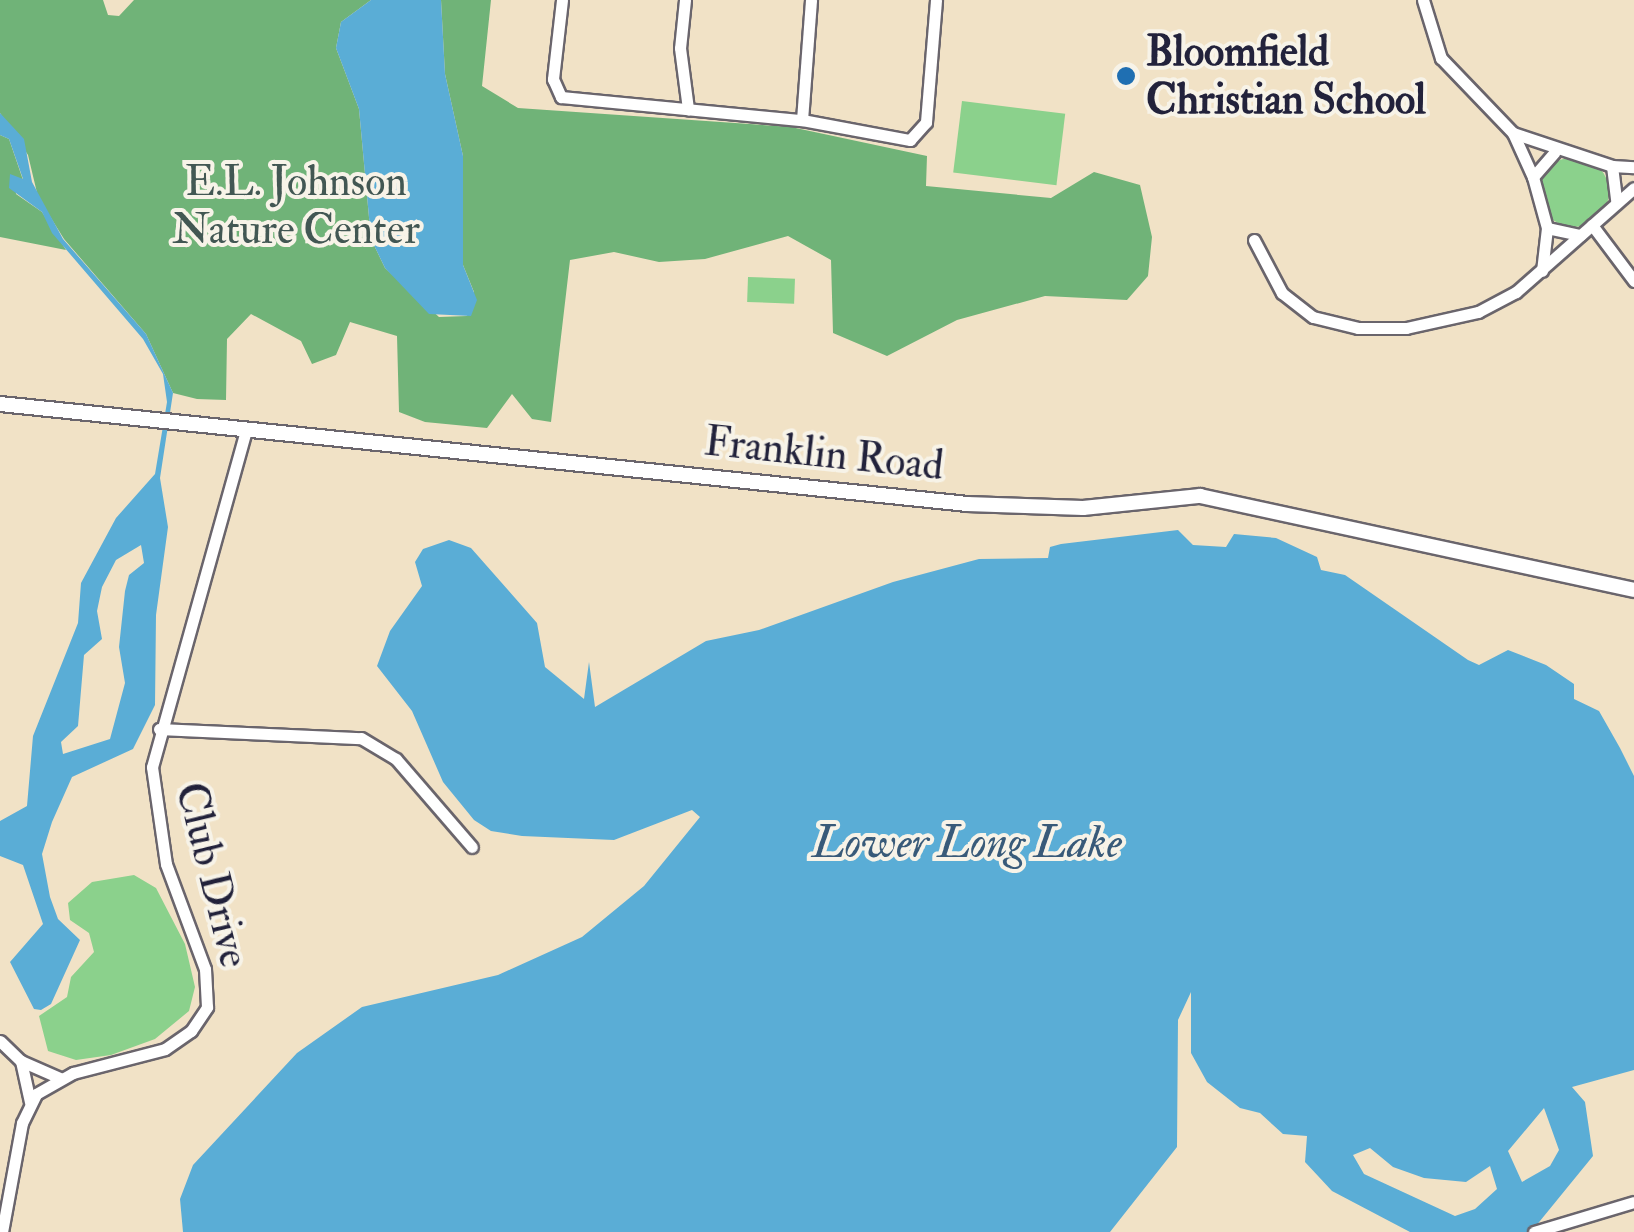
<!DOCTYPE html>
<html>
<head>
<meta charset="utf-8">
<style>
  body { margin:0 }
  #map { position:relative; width:1634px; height:1232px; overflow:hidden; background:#f1e2c6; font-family:"IM FELL Double Pica",serif }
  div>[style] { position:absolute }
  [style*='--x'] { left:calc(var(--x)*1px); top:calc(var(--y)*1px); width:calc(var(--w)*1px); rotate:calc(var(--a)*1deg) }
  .green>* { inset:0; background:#8bd18c; transform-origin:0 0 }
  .round { border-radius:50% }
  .forest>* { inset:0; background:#70b378 }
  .water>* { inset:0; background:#5aadd6 }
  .roads { filter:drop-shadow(2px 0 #6a656c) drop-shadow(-2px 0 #6a656c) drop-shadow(0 2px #6a656c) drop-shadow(0 -2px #6a656c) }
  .minor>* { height:11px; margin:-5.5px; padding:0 5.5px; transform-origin:5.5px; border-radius:5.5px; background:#fff }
  .tertiary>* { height:14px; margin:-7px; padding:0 7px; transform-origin:7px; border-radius:7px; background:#fff }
  .dots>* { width:28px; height:28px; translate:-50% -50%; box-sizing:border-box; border:5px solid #f7f3e8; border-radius:50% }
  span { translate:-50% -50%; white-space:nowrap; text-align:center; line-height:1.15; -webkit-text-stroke:8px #f7f3e8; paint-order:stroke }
  .poi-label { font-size:42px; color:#22223b; font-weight:700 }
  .left { translate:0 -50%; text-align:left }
  .park-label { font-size:42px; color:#425753 }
  .street-label { font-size:42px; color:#22223b }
  .water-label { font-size:45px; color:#385a79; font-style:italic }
</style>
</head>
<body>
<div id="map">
  <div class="green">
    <div style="left:962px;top:101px;width:104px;height:72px;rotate:7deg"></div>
    <div class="round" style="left:1539px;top:157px;width:70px;height:70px"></div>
    <div style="left:748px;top:277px;width:47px;height:25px;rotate:2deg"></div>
    <div style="clip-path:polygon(134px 875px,156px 888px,185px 944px,195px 987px,189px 1011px,155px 1039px,111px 1055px,76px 1060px,48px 1051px,39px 1016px,67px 997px,71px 977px,94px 952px,89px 933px,70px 920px,68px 903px,92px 882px)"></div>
  </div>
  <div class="forest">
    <div style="clip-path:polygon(0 0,103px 0,108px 15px,119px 16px,134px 0,371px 0,341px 22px,336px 48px,359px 109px,371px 239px,385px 268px,439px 317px,467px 316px,474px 292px,463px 265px,463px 156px,445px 74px,441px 0,491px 0,482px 86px,518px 108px,791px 127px,927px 156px,926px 186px,1051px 198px,1094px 172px,1140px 185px,1152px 237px,1148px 276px,1127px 300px,1045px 296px,957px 320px,887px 356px,833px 333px,831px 260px,788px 236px,705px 259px,659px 262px,614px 252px,570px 260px,551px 422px,532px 419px,512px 394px,487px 428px,425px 422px,399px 412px,397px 336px,350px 322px,336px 355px,312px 364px,301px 341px,251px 314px,227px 339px,226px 400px,197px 399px,173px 393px,146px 334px,64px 239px,38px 197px,28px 155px,0 113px)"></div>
    <div style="clip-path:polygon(0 135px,9px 139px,23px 180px,15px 179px,16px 194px,42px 212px,66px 250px,0 237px)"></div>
  </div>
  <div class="water">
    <div style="clip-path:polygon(371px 0,441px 0,445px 74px,463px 156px,463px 265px,477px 300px,471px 316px,429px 314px,385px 268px,371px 239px,359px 109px,336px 48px,341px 22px)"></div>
    <div style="clip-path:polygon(evenodd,0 113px,24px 139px,32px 182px,63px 239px,146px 334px,173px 393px,160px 478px,168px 527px,156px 615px,155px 705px,133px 749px,72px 777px,52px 822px,42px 854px,50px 897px,58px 919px,80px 940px,51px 1004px,41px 1010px,34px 1009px,10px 962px,43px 924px,23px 865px,0 856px,0 821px,27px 806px,33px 736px,78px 623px,81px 583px,116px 518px,155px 474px,167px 402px,163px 374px,143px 339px,52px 233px,42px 212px,9px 188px,10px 174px,23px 179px,9px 139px,0 135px,0 113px,141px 545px,144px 563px,129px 575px,125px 591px,119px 647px,125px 683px,110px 739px,63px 754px,61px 742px,78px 726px,84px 655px,102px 639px,97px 611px,102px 587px,116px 560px,141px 545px)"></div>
    <div style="clip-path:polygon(evenodd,1178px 530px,1193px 545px,1226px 547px,1234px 534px,1276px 538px,1317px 557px,1321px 570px,1345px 575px,1468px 660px,1479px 665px,1508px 650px,1546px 665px,1574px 684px,1574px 699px,1599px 711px,1620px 748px,1634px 776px,1634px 1070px,1572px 1087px,1585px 1102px,1593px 1156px,1531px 1232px,1410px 1232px,1332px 1191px,1305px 1162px,1307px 1136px,1283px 1134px,1260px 1113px,1240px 1108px,1207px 1082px,1191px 1053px,1191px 992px,1178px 1020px,1177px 1147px,1110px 1232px,183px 1232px,180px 1199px,193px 1165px,297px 1053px,362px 1007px,498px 975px,582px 937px,644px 886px,700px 817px,692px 810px,614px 840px,522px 836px,491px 831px,474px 820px,443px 782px,412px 711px,377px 666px,390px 631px,422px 586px,415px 562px,423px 549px,449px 540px,471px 548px,537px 623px,545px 667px,584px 699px,589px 662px,595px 707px,706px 641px,759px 630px,893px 582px,979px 559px,1048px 558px,1050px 547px,1061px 544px,1178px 530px,1544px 1108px,1559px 1150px,1550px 1166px,1522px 1182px,1508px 1151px,1544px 1108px,1178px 530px,1370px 1148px,1393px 1167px,1424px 1178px,1466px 1182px,1490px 1166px,1497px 1189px,1475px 1209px,1455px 1216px,1364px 1174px,1353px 1155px,1370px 1148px)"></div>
  </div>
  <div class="roads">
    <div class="minor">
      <div style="--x:562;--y:0;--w:80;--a:96.5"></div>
      <div style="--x:553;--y:79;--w:20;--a:66"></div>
      <div style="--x:561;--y:97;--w:242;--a:5.5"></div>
      <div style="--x:802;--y:120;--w:110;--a:10.5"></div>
      <div style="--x:910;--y:140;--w:24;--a:-48"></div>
      <div style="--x:926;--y:122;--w:122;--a:-85.3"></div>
      <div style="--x:685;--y:0;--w:48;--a:95.9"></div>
      <div style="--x:680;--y:48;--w:62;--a:82.5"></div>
      <div style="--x:1423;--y:0;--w:61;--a:72.8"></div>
      <div style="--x:1441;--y:58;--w:104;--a:46.2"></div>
      <div style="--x:1513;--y:133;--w:48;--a:65.6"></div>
      <div style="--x:1533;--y:177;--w:53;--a:74.6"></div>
      <div style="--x:1547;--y:228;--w:43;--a:96.6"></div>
      <div style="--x:802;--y:120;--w:120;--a:-85.7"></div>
      <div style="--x:1513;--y:133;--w:104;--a:18.4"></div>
      <div style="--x:1612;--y:166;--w:35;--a:83"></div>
      <div style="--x:1612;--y:166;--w:22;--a:3"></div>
      <div style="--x:1533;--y:177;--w:33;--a:-49"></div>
      <div style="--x:1592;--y:225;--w:70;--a:53.1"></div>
      <div style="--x:1547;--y:228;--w:34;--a:12"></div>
      <div style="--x:1254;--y:240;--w:60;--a:62.2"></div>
      <div style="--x:1282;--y:293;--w:39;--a:38"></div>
      <div style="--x:1313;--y:317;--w:46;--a:13.7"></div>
      <div style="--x:1358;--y:328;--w:48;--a:0"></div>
      <div style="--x:1406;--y:328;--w:74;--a:-12.5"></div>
      <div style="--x:1478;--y:312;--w:43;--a:-27.8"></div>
      <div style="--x:1516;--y:292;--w:157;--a:-41.4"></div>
      <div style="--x:159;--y:729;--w:202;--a:2.6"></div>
      <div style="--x:361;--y:738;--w:41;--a:31"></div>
      <div style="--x:396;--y:759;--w:116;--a:49.2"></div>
      <div style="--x:0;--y:1041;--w:29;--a:44"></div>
      <div style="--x:21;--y:1061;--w:43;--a:23.6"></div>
      <div style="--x:21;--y:1061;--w:42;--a:77.6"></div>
      <div style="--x:2;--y:1232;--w:111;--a:-79.6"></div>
      <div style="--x:22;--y:1123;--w:32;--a:-64"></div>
      <div style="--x:36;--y:1094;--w:43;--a:-29.6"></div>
      <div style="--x:73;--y:1073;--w:95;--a:-14.6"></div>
      <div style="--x:165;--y:1049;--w:32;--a:-35"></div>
      <div style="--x:191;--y:1031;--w:29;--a:-56"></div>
      <div style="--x:207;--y:1007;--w:38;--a:-93"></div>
      <div style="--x:205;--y:969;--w:112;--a:-110.4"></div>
      <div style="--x:166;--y:864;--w:98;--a:-98.2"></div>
      <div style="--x:152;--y:767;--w:350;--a:-74.4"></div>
      <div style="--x:1534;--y:1232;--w:104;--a:-16.7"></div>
    </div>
    <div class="tertiary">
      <div style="--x:0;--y:404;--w:972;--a:5.9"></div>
      <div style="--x:967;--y:504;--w:116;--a:2"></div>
      <div style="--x:1083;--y:508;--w:118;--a:-5.9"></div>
      <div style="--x:1200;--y:496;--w:444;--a:12.2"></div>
    </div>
  </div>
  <div class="dots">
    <div style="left:1126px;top:76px;background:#1f6fb2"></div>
  </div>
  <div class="poi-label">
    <span class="left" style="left:1146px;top:76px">Bloomfield<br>Christian School</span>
  </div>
  <div class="park-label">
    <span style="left:296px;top:206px">E.L. Johnson<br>Nature Center</span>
  </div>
  <div class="street-label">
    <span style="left:824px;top:454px;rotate:6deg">Franklin Road</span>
    <span style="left:212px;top:875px;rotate:76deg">Club Drive</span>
  </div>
  <div class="water-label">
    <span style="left:967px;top:844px">Lower Long Lake</span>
  </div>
</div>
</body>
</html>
